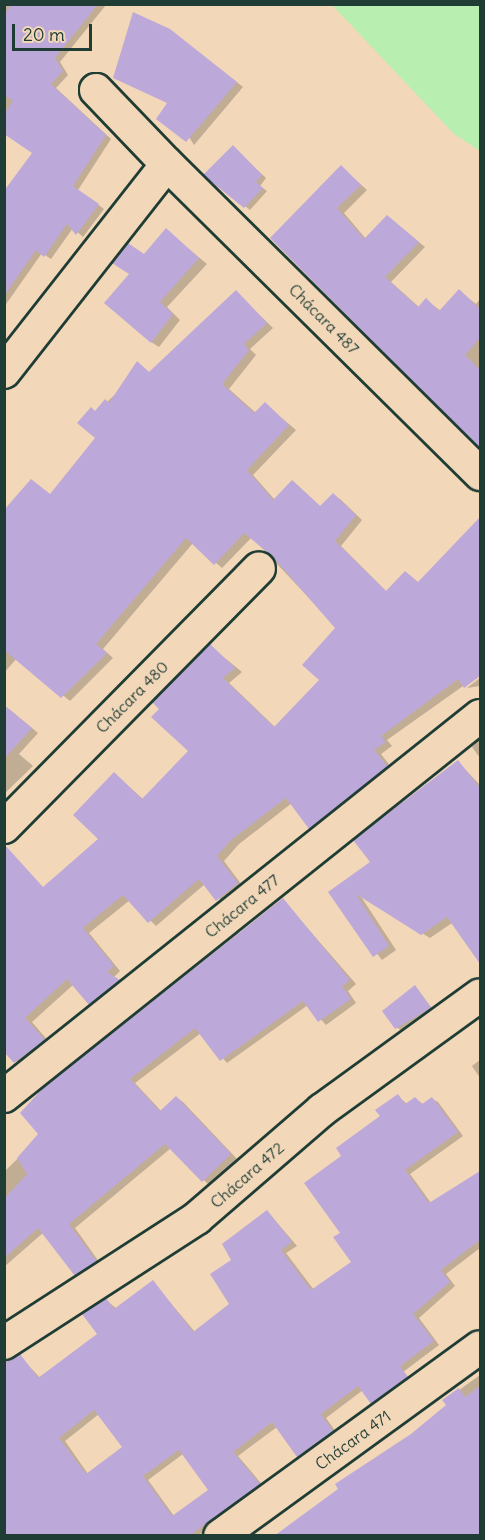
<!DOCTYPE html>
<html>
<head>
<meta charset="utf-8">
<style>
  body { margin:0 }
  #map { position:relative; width:485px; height:1540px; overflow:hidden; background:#f2d7b9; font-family:Delius,sans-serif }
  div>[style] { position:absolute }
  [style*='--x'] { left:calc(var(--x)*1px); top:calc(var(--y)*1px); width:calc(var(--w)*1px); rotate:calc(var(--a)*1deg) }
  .green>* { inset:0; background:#b8eeb0 }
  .shadow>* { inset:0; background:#0003 }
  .building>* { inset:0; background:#bda9d9 }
  .roads { filter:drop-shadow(2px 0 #1f3d34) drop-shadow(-2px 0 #1f3d34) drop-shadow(0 2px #1f3d34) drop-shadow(0 -2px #1f3d34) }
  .minor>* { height:32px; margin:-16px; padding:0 16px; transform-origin:16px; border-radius:16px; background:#f2d7b9 }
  span { translate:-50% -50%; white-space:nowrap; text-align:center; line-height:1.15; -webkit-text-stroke:4.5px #f2d7b9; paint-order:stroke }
  .street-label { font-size:16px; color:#1f3d34 }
  .frame { position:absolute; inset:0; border:6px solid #1f3d34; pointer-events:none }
  .scale { position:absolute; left:12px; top:24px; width:80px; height:27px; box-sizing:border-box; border:3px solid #1f3d34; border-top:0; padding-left:8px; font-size:18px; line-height:21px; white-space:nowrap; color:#1f3d34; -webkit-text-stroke:4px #f2d7b9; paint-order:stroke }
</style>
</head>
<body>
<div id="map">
  <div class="green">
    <div style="clip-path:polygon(332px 5px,480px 5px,480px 151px,454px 134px)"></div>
  </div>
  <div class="shadow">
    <div style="clip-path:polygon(4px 4px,106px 5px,60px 62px,68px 75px,56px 88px,111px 139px,78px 190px,104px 209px,83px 237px,73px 228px,51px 259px,42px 253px,4px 307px,4px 186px,8px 189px,34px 152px,4px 132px)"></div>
    <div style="clip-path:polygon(170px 30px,243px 87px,194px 145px,168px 103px)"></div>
    <div style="clip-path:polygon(233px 147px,266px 178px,260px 186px,267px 191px,250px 210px,206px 175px)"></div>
    <div style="clip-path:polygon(341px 167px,367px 190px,344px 213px,366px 239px,388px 217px,425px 247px,391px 282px,419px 307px,426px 300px,441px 311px,459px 291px,476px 304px,480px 299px,480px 402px,476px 407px,480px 412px,480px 447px,272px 238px)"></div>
    <div style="clip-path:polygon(166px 230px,207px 264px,167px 307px,180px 320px,159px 347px,151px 342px,145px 255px)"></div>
    <div style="clip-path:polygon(236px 292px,273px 328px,250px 349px,256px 355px,229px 389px,256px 413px,265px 404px,296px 430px,253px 475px,275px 500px,293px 481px,321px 507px,333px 495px,340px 499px,362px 520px,341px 546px,387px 592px,405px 572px,419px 583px,475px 525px,480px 528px,480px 674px,387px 740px,392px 746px,381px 754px,394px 771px,317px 832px,292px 803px,239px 844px,224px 861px,244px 888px,225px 904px,205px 884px,156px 926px,130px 900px,89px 933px,120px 971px,113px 978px,126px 986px,98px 1008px,74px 984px,32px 1022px,50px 1043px,22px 1066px,4px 1050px,55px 906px,101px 840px,115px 774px,144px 800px,190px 751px,210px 646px,242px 672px,229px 683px,276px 728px,321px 680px,337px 628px,252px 537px,222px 568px,193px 543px,103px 649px,113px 658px,70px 701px,17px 658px,4px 673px,4px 513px,32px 481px,51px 495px,97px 437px,96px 412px,144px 368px,150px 373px)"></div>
    <div style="clip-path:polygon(480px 678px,480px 686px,467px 688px)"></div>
    <div style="clip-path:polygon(4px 705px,38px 733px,19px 754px,33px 766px,4px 794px)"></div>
    <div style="clip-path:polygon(480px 738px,480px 758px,472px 747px)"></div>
    <div style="clip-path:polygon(458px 762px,480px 785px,480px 961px,452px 923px,430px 938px,360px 895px,396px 950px,382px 960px,330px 892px,372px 862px)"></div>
    <div style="clip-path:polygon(283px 900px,356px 984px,348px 991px,356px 1003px,326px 1025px,308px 1005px,227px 1063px,201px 1033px,135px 1083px,162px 1112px,177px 1098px,183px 1102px,237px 1159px,209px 1185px,171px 1148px,75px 1228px,102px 1266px,82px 1278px,44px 1232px,4px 1267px,4px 1172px)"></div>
    <div style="clip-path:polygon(416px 987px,434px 1011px,401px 1030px,396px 1027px)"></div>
    <div style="clip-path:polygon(480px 1060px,480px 1078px,472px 1066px)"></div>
    <div style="clip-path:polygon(evenodd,398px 1096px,407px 1104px,415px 1098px,424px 1105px,432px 1099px,438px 1102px,463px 1136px,410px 1174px,431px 1203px,480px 1175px,480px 1248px,446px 1274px,455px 1286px,419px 1318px,439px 1345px,371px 1396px,363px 1390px,326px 1418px,338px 1435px,304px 1460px,277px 1427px,238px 1456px,265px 1488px,197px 1536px,4px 1536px,20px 1356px,41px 1379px,99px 1334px,106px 1300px,117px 1309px,153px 1282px,195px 1332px,231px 1305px,233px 1260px,268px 1212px,297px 1246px,286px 1253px,314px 1290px,353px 1263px,342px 1233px,343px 1157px,398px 1096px,99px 1414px,124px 1448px,88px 1474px,65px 1441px,99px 1414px,398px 1096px,183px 1454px,210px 1490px,174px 1516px,148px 1480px,183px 1454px)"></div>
    <div style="clip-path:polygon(480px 1375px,480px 1536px,280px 1536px,412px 1436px,448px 1405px,444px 1401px)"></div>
  </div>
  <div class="building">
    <div style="clip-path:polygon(12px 4px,98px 4px,55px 58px,63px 71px,51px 84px,106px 135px,73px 186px,99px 204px,76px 235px,67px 224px,44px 257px,36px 250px,4px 296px,4px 191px,32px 153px,4px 134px,4px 114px,13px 101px,4px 95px,4px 15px)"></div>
    <div style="clip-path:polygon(133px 12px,170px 29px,237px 82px,186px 142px,156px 119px,167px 103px,113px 78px)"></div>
    <div style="clip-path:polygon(233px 145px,262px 175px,256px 182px,263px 188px,244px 208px,203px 175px)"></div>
    <div style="clip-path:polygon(341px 165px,361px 185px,337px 208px,364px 239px,387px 215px,419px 242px,385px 277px,418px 307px,426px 298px,439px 311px,459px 289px,480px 309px,480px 338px,465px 355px,480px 370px,480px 449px,270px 238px)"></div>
    <div style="clip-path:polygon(166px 228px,199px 258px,160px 302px,173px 314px,151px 343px,104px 303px,129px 274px,112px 263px,128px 243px,144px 254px)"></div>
    <div style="clip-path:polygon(236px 290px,267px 323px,244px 344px,249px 350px,222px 384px,254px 413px,265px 402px,289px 425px,247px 470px,273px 500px,292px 480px,320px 506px,333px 493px,356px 515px,335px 541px,386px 591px,405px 571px,418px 582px,480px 517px,480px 676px,464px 688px,458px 679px,381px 736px,386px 742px,374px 750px,388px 767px,309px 829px,286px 798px,231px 840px,217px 856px,238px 883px,216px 901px,199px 879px,148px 923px,123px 895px,83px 928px,114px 966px,107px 972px,120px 980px,89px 1005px,67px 979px,25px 1018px,45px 1040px,14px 1063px,4px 1052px,4px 844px,43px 887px,98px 839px,73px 815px,114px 772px,142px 799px,188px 751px,151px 717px,159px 709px,152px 702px,210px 644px,235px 668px,223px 678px,274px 727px,319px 680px,302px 665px,335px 628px,272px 556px,244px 533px,214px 565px,186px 538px,96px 644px,107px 653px,61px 698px,4px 650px,4px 510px,31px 479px,50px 494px,95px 438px,77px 423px,91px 407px,95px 411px,105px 399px,109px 403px,137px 361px,149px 372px)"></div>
    <div style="clip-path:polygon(4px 705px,32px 728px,4px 759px)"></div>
    <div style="clip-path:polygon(458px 760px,480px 788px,480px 964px,447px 917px,421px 935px,356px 894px,389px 946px,373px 957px,328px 892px,370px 862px,353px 840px)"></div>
    <div style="clip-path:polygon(283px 898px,350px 980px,342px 986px,351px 999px,318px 1022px,303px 1001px,220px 1061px,195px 1028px,130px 1079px,160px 1111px,176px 1096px,231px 1154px,202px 1182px,165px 1144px,69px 1224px,97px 1262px,75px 1276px,38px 1228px,4px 1258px,4px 1199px,27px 1174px,17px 1158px,38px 1134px,20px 1113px,43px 1088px)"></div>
    <div style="clip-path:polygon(415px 985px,431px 1008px,395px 1029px,382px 1011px)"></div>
    <div style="clip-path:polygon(evenodd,398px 1094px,405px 1104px,415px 1097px,422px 1104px,432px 1097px,458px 1132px,405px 1170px,429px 1203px,480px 1171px,480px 1240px,441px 1270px,450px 1282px,413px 1314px,434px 1341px,400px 1366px,408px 1377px,371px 1404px,358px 1386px,321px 1414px,333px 1431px,297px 1457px,272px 1422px,233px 1452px,260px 1484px,189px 1536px,4px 1536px,4px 1363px,20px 1354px,38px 1378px,97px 1334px,82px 1314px,106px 1298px,114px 1309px,153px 1280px,193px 1332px,229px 1304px,210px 1274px,231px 1260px,222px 1244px,267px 1210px,292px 1242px,281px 1250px,311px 1290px,351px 1262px,333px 1237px,340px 1233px,304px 1183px,341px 1156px,336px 1148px,380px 1116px,375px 1110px,398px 1094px,94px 1410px,122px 1447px,86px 1474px,59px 1438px,94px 1410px,398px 1094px,179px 1450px,208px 1490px,172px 1516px,143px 1476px,179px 1450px)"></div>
    <div style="clip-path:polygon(480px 1386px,480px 1536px,274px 1536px,338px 1489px,335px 1484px,411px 1434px,446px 1405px,442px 1400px,459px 1388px,465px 1397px)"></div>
  </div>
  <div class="roads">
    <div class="minor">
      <div style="--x:96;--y:90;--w:103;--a:46.2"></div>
      <div style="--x:4;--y:372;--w:264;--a:-51.9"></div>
      <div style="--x:167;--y:164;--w:441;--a:44.7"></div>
      <div style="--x:4;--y:827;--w:363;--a:-45.4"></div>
      <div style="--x:4;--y:1096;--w:609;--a:-38.6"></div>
      <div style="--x:4;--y:1343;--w:230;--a:-32.9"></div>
      <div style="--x:197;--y:1218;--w:165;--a:-40.8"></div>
      <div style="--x:322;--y:1110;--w:195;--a:-36"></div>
      <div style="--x:220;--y:1536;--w:321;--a:-36"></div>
    </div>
  </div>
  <div class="street-label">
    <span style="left:324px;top:319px;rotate:45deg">Chácara 487</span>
    <span style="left:132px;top:697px;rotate:-45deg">Chácara 480</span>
    <span style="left:242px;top:906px;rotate:-39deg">Chácara 477</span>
    <span style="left:247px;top:1175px;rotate:-41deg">Chácara 472</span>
    <span style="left:353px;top:1440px;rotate:-36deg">Chácara 471</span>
  </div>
  <div class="frame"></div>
  <div class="scale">20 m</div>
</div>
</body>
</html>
